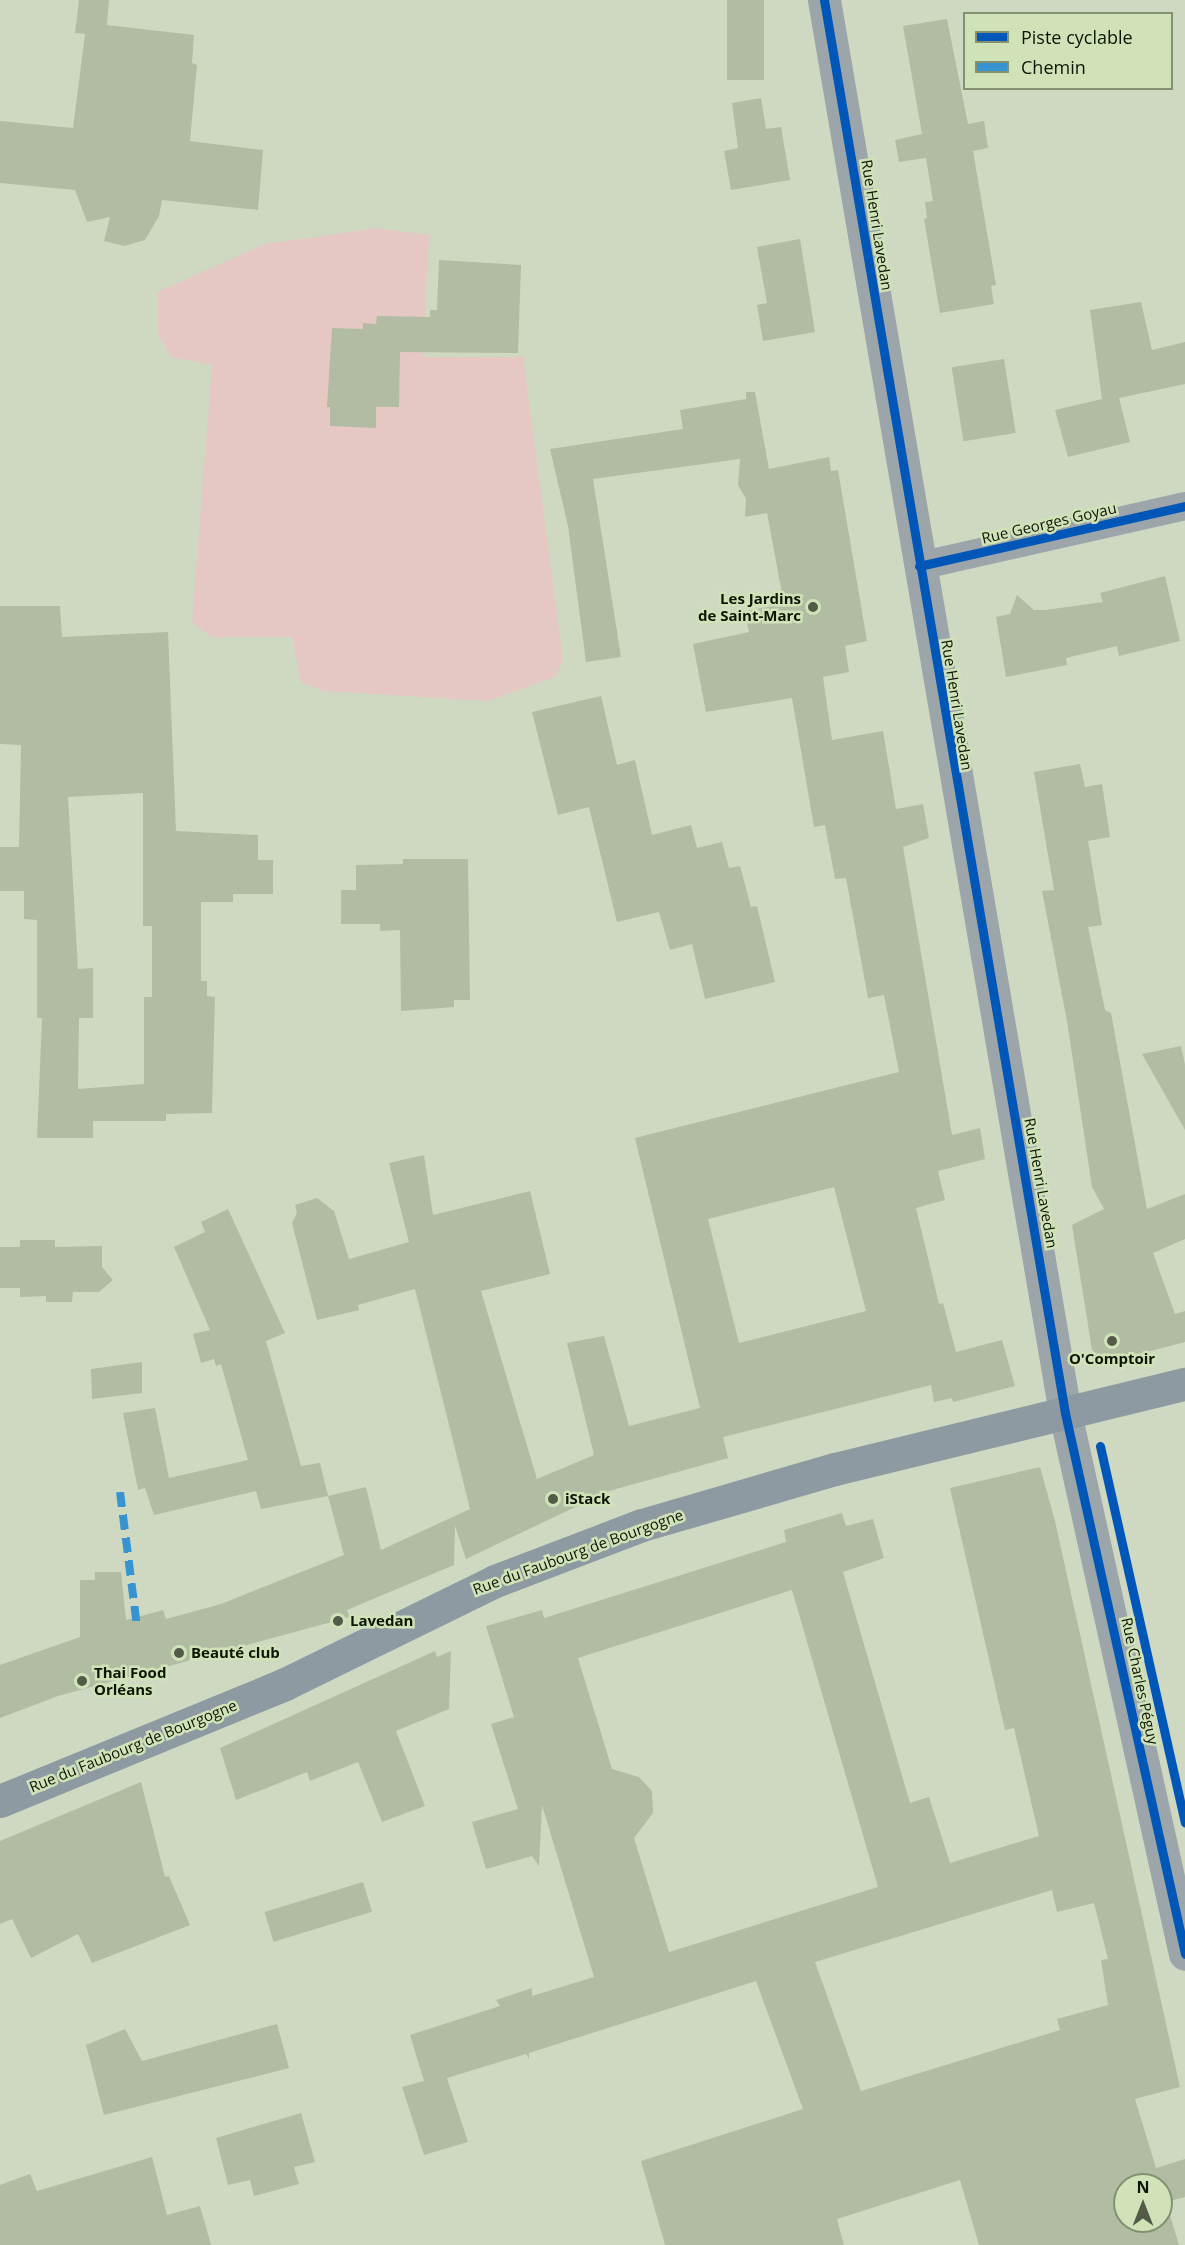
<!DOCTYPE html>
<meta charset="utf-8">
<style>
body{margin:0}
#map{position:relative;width:1185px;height:2245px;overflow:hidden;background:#cfd9c2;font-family:"Open Sans",sans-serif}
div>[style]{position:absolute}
.green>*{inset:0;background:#e5c7c3}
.building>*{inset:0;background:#b1bca2;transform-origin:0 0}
.minor>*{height:28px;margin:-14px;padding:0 14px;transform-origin:14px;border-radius:14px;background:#9ba5aa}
.tertiary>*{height:33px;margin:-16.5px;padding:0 16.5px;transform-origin:16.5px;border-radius:16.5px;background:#9ba5aa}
.secondary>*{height:33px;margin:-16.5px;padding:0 16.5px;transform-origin:16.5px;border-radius:16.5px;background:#8e9aa1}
.quiet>*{height:8px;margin-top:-4px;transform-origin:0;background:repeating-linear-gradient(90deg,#3893d1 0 15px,transparent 0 23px)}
.cycleway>*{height:9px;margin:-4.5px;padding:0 4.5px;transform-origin:4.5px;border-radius:4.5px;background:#0057b8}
.dots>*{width:16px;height:16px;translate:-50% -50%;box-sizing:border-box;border:3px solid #d0e3b8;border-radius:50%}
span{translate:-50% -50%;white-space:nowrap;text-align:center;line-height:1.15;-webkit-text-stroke:5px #d0e3b8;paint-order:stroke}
.street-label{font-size:15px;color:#0f1506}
.poi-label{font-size:15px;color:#0f1506;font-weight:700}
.right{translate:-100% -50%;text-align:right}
.left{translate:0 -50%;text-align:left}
.legend{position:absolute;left:963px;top:12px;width:210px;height:78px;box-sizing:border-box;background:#d0e3b8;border:2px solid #839171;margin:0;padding:8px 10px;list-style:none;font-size:18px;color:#0f1506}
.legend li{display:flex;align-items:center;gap:12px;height:30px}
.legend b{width:30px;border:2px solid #839171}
.north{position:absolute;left:1113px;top:2173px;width:60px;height:60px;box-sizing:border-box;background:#d0e3b8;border:2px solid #839171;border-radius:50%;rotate:0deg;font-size:16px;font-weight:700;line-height:24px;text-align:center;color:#0f1506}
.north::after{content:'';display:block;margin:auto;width:21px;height:27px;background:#525a48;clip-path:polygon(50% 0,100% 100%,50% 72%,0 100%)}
</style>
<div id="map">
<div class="green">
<div style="clip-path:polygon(377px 228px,429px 235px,423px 357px,523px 357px,563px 660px,555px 677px,488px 701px,323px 691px,301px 682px,292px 637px,211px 637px,192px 622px,212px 365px,171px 357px,157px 332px,157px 292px,265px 244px)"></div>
</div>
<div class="building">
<div style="clip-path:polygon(79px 0,109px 0,107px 25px,194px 35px,192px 63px,197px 65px,190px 141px,263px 150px,258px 210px,162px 200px,159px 216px,145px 240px,124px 246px,104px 241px,110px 217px,87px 222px,75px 190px,0 183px,0 121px,73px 128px,85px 34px,75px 33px)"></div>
<div style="left:727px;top:0;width:37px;height:80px"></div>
<div style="clip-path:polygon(947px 19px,968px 124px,984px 121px,988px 148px,973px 151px,996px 285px,991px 286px,994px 304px,940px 313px,924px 219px,927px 218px,925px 202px,933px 201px,926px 158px,899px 162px,895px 140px,922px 134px,903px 26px)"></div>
<div style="clip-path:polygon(761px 98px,766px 129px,781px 127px,790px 180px,731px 190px,724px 151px,738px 148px,732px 103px)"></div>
<div style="clip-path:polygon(800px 239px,815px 332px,763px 341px,757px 305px,767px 303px,757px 247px)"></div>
<div style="clip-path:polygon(439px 260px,521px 265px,518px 353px,400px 352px,399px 407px,376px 407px,376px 428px,330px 426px,330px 407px,327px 407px,332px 328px,363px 329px,363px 323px,376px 324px,377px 316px,430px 317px,430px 310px,437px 310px)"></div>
<div style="clip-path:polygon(1141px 302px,1152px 350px,1185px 342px,1185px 384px,1119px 398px,1130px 442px,1068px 457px,1055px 410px,1102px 399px,1090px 310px)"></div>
<div style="left:1004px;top:359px;width:75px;height:53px;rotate:81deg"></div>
<div style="clip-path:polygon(evenodd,746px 392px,755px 392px,769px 469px,829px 457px,831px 471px,838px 470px,867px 641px,845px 646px,849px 672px,823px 677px,832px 740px,883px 731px,896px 809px,923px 804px,929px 838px,903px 847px,952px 1135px,980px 1128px,985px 1159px,938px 1171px,945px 1200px,916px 1208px,939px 1304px,943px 1303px,956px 1352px,1002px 1340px,1015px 1386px,953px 1402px,952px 1398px,934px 1402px,931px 1385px,723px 1437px,728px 1458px,609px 1491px,466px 1559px,455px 1526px,454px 1565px,347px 1610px,350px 1617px,58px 1696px,0 1718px,0 1665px,80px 1637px,80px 1580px,95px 1580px,95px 1572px,121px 1572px,126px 1620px,163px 1610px,166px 1619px,221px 1604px,344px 1555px,328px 1496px,366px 1487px,381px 1550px,470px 1509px,415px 1289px,358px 1305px,359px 1310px,317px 1320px,292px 1223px,297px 1213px,295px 1205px,317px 1198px,334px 1211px,349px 1259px,409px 1242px,389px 1163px,424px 1155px,433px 1215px,530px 1191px,550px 1274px,481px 1291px,537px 1479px,594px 1455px,567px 1343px,604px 1336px,629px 1426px,700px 1408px,635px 1138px,899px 1072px,884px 995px,868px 998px,846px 878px,835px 879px,825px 825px,814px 827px,792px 698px,706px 712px,693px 644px,749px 632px,745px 611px,784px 604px,767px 513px,745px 517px,746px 499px,738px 485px,740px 459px,593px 479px,621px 657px,586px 662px,568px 526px,550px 449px,683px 429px,680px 410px,746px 399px,746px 392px,834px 1187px,866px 1311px,739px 1343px,708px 1219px,834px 1187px)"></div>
<div style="clip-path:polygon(1165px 576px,1180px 641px,1119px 656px,1117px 646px,1066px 658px,1067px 665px,1006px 677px,996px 617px,1010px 614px,1017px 595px,1034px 610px,1045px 610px,1103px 602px,1100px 593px)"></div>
<div style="clip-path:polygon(evenodd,0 606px,60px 606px,62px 637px,168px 632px,176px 831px,258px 835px,258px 860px,273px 860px,273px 894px,233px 894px,233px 902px,201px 902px,201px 981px,207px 981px,207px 996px,215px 997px,212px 1113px,166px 1114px,166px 1121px,93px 1121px,93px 1138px,37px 1138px,42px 1018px,37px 1018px,37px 920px,24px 919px,24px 891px,0 891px,0 847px,19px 847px,21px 745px,0 744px,0 606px,143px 793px,143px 926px,152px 926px,152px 997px,144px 997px,144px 1084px,78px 1089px,79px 1018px,93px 1018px,93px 968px,78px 969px,68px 797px,143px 793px)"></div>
<div style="clip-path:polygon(601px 696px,617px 765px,635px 760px,652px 835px,691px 825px,697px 848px,722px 842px,729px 868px,740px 866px,751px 907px,757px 906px,775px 982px,705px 999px,692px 944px,670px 950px,659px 912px,617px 922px,589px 807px,558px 815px,532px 712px)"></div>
<div style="clip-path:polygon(1080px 764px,1085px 787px,1102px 784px,1110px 837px,1088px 841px,1102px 925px,1088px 927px,1105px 1010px,1111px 1013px,1147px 1209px,1185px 1194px,1185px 1239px,1153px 1253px,1175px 1314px,1185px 1311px,1185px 1342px,1106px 1363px,1092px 1350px,1072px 1225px,1104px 1209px,1092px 1187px,1067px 1021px,1042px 891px,1054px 890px,1034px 772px)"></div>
<div style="clip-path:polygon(403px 859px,468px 859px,470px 1000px,454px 1000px,454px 1007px,401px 1011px,400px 930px,380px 931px,380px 924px,341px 924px,341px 890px,356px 890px,356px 865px,403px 864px)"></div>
<div style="clip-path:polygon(1181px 1046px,1185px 1065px,1185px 1130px,1142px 1054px)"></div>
<div style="clip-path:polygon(228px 1209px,285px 1333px,266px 1341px,301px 1466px,320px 1463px,328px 1496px,261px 1509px,256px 1491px,154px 1515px,145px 1488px,138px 1490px,123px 1413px,155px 1408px,169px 1478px,248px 1460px,221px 1364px,216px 1366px,214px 1359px,201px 1363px,193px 1334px,210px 1330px,174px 1247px,205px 1232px,201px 1222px)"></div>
<div style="clip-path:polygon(20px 1240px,55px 1240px,55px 1247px,102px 1246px,102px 1267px,113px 1280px,99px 1292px,73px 1292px,72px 1302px,46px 1302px,46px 1296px,20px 1297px,20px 1288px,0 1288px,0 1247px,20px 1247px)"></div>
<div style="clip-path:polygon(142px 1362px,142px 1393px,92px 1399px,91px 1369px)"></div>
<div style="clip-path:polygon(evenodd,1040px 1467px,1055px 1521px,1180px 2087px,1135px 2099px,1156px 2168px,1185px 2159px,1185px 2197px,1166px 2202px,1179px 2245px,979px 2245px,960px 2180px,837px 2219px,844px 2245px,665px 2245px,641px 2161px,803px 2109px,756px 1981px,529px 2053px,529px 2059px,526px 2054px,447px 2078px,468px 2142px,424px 2155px,402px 2087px,424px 2081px,410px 2035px,500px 2006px,496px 2000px,532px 1988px,532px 1996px,594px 1977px,542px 1805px,539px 1866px,532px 1856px,486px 1869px,472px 1822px,518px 1809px,491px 1724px,514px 1717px,486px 1626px,542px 1610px,544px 1618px,786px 1542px,784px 1530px,842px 1513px,846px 1526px,873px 1519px,884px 1558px,843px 1572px,910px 1803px,929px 1797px,950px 1863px,1039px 1836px,1014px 1728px,1005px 1730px,950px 1488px,1040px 1467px,792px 1590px,878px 1887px,669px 1952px,634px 1838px,653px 1813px,652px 1791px,639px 1777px,612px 1769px,578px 1658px,792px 1590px,1040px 1467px,1052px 1890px,1057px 1912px,1094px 1903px,1108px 1959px,1101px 1960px,1108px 2005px,1057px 2019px,1060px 2030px,861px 2091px,815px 1962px,1052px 1890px,1040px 1467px,1125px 2185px,1161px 2185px,1161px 2221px,1125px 2221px,1125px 2185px)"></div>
<div style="clip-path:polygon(435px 1651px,437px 1657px,451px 1651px,449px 1709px,396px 1731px,425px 1806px,382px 1822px,358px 1762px,310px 1781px,307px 1772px,236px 1800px,220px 1748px)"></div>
<div style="clip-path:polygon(141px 1782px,165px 1877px,169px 1876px,190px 1925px,92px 1963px,78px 1934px,31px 1958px,12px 1919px,0 1924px,0 1841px)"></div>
<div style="left:363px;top:1882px;width:31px;height:103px;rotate:73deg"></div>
<div style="clip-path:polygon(277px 2024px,289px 2068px,104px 2115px,86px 2045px,125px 2029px,142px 2061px)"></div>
<div style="clip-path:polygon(301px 2113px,315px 2162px,294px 2167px,299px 2184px,254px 2196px,250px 2180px,228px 2185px,216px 2138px)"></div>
<div style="clip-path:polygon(152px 2157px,167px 2215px,200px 2206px,211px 2245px,0 2245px,0 2185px,30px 2174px,37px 2191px)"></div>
</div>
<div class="minor">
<div style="left:919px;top:566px;width:273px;rotate:-12.7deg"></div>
</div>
<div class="tertiary">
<div style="left:824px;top:0;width:1433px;rotate:80.32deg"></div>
<div style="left:1065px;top:1413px;width:554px;rotate:77.49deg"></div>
</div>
<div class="secondary">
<div style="left:0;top:1801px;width:308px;rotate:-22.3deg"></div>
<div style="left:285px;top:1684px;width:234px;rotate:-26.1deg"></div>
<div style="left:495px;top:1581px;width:157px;rotate:-20.9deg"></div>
<div style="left:642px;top:1525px;width:201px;rotate:-16.2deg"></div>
<div style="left:835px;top:1469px;width:360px;rotate:-13.7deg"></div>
</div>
<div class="quiet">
<div style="left:120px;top:1492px;width:136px;rotate:82.8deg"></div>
</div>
<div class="cycleway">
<div style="left:824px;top:0;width:1433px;rotate:80.32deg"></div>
<div style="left:1065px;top:1413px;width:554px;rotate:77.49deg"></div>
<div style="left:919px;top:566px;width:273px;rotate:-12.7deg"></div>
<div style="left:1100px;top:1446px;width:386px;rotate:77.3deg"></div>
</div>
<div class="dots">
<div style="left:813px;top:607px;background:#525a48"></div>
<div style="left:1112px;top:1341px;background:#525a48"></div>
<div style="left:553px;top:1499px;background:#525a48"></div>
<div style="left:338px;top:1621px;background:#525a48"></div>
<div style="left:179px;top:1653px;background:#525a48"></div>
<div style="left:82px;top:1681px;background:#525a48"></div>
</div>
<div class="street-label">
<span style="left:877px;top:225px;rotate:81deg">Rue Henri Lavedan</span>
<span style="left:1049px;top:523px;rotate:-13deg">Rue Georges Goyau</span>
<span style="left:957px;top:705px;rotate:81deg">Rue Henri Lavedan</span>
<span style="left:1041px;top:1183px;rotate:80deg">Rue Henri Lavedan</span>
<span style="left:578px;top:1552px;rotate:-20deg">Rue du Faubourg de Bourgogne</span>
<span style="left:1140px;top:1681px;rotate:78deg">Rue Charles Péguy</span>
<span style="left:133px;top:1746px;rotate:-22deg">Rue du Faubourg de Bourgogne</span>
</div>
<div class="poi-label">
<span class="right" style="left:801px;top:607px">Les Jardins<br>de Saint-Marc</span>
<span style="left:1112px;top:1359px">O'Comptoir</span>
<span class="left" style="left:565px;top:1499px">iStack</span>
<span class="left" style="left:350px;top:1621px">Lavedan</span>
<span class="left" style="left:191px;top:1653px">Beauté club</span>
<span class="left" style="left:94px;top:1681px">Thai Food<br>Orléans</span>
</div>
<ul class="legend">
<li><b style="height:8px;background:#0057b8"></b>Piste cyclable</li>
<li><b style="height:8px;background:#3893d1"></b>Chemin</li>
</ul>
<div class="north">N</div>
</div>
